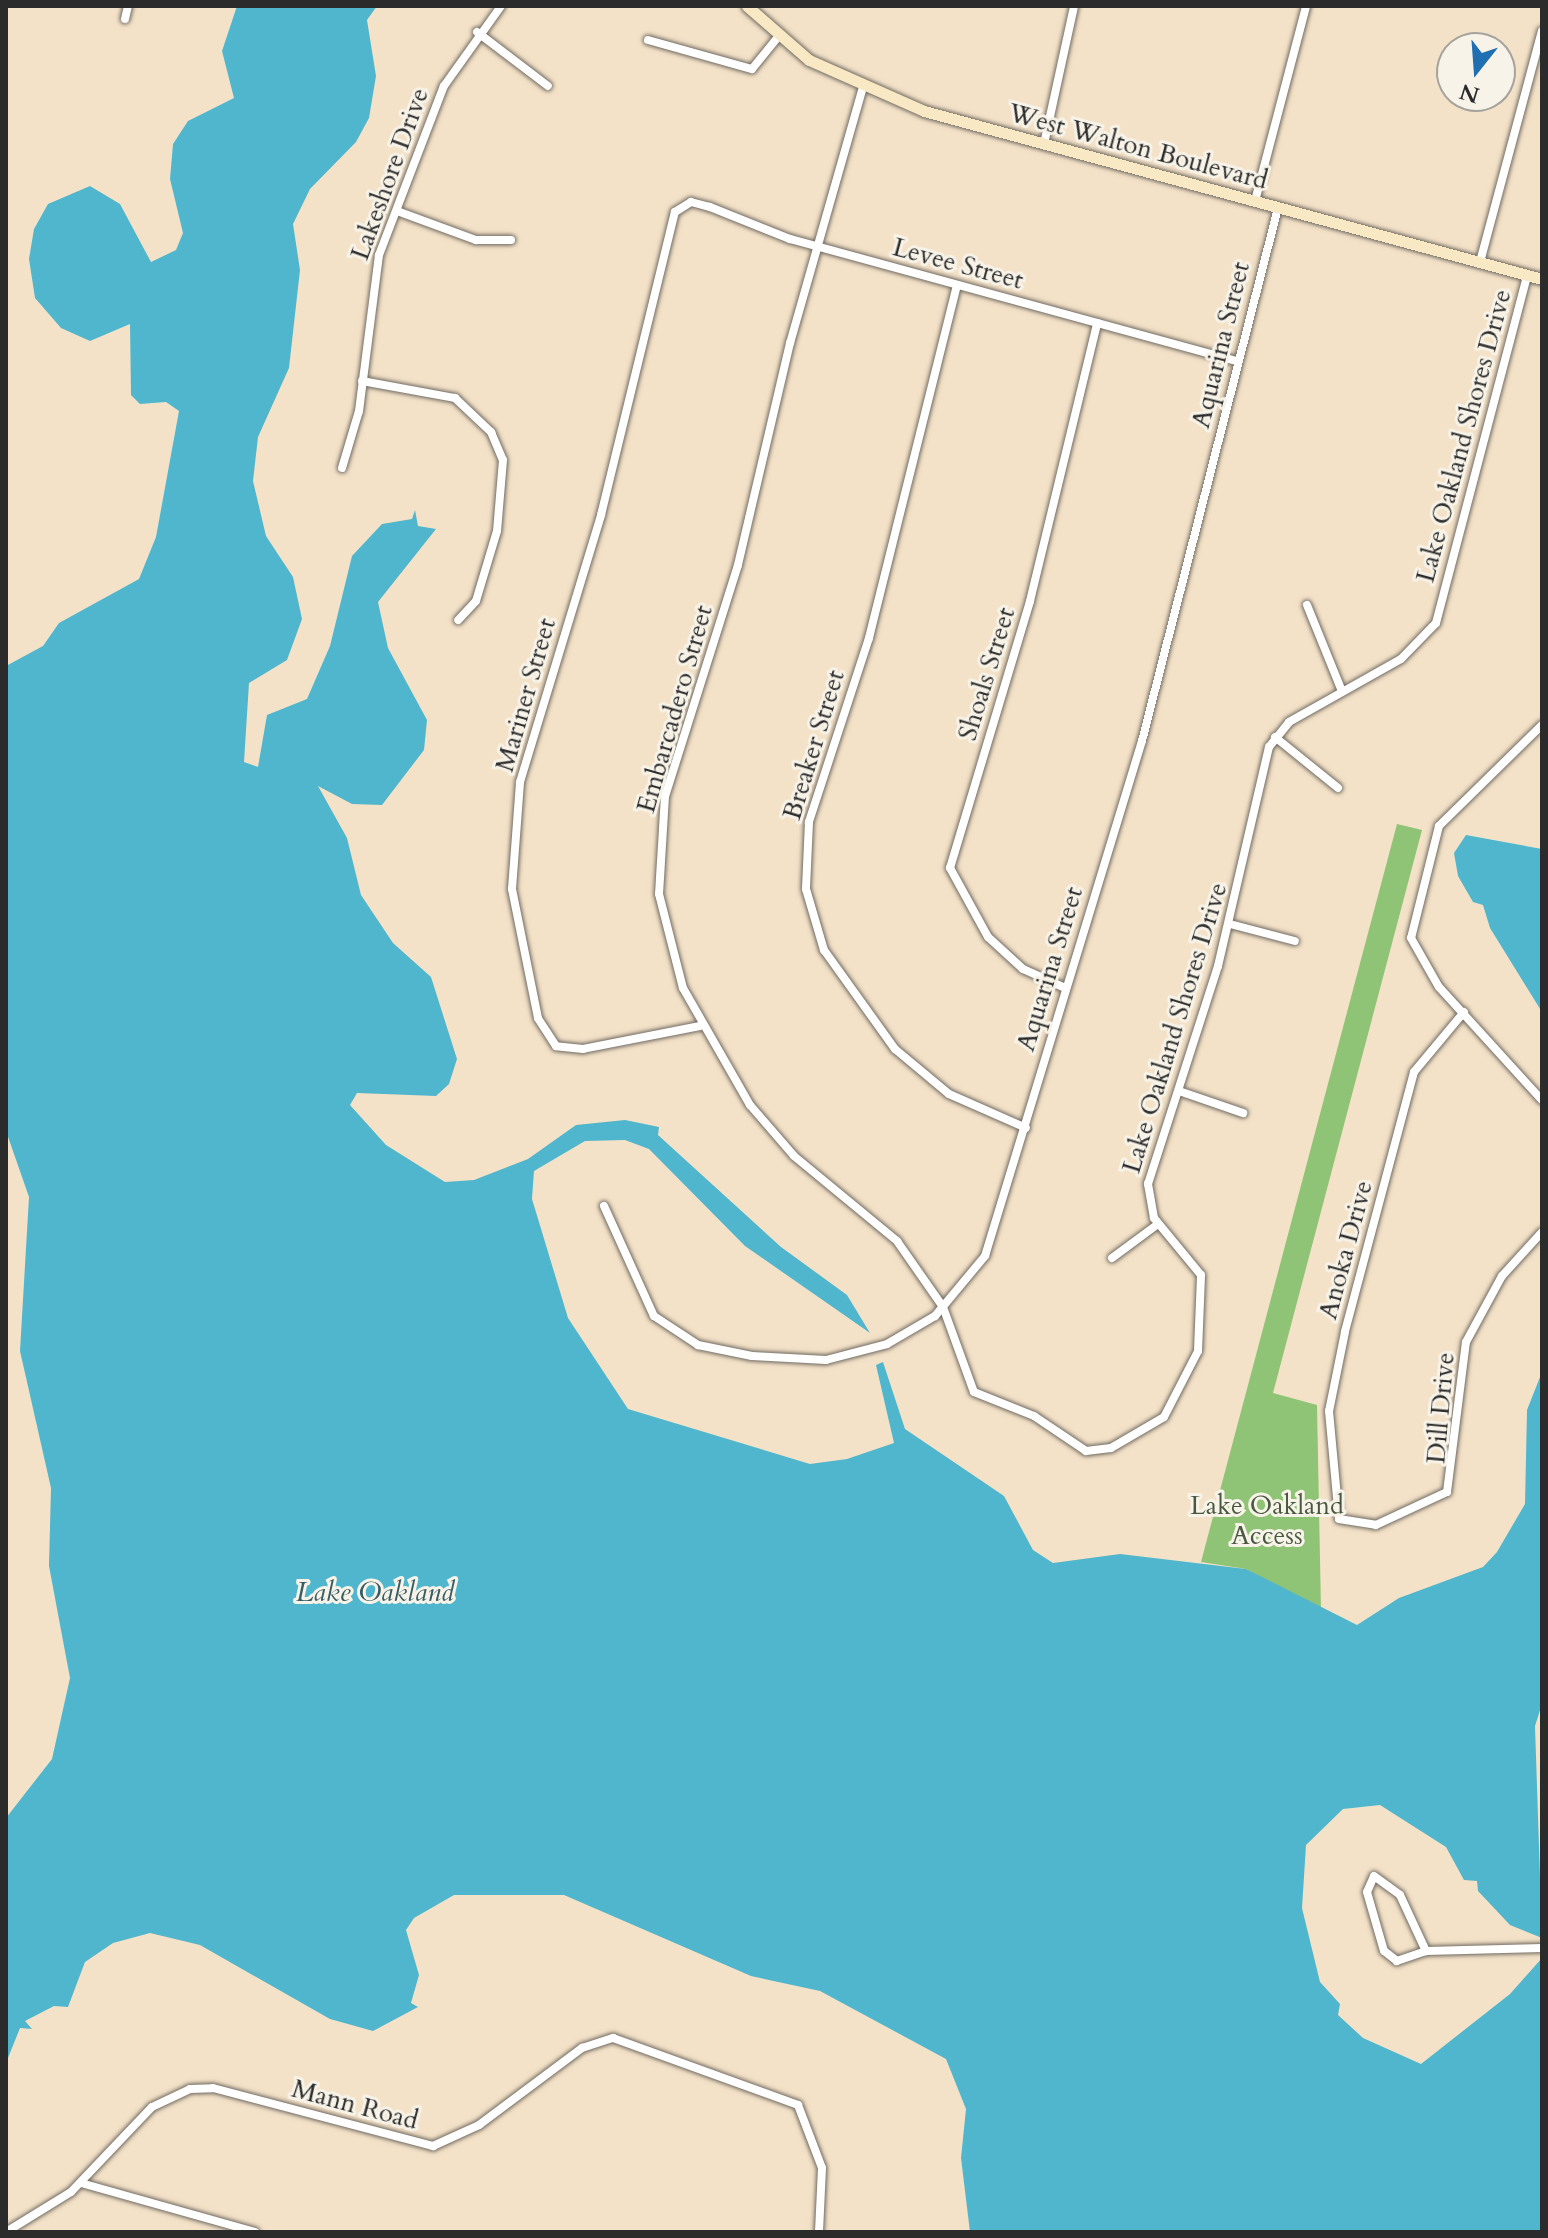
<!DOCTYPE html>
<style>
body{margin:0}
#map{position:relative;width:1548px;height:2238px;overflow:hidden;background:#f4e2c8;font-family:Cardo,serif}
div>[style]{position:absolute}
.green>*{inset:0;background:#8fc375}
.water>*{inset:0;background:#4fb6cd}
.roads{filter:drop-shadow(0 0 2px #716b62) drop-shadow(0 0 2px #716b62)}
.minor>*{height:8px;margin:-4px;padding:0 4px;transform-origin:4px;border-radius:4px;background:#fff}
.secondary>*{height:11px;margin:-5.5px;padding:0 5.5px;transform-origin:5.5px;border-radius:5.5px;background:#f8e8c3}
span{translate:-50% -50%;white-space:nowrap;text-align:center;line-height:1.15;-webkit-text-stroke:6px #f7f3e8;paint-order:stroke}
.street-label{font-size:26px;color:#2b2b2b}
.park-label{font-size:26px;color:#495941}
.water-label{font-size:28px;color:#385c64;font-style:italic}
.frame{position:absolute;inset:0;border:8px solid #2b2b2b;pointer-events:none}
.north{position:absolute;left:1436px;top:32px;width:80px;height:80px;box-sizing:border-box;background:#f7f3e8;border:2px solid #a5a39c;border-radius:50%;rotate:197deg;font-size:22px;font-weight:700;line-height:32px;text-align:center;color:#2b2b2b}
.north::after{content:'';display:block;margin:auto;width:28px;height:36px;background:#1f6fb2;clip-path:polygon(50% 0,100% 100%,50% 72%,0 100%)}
</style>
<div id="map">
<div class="green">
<div style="clip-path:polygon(1397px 824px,1422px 830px,1273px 1393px,1317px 1405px,1321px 1611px,1246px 1569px,1201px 1562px)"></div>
</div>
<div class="water">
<div style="clip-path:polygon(237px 6px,377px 6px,367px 20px,376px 76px,369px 118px,356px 142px,310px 189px,293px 224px,300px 270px,289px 368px,258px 437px,253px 481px,266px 536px,293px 577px,302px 619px,287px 660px,249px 683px,244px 762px,258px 767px,267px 715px,307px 699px,330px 646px,352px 556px,382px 524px,412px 519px,415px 510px,418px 526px,436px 529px,378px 602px,388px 648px,427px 720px,424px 750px,382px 805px,352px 804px,318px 786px,347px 838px,361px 895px,393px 943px,431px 977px,457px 1059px,449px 1084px,436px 1096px,357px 1093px,350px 1105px,386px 1145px,445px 1182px,474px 1180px,528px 1159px,576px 1125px,625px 1120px,659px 1127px,658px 1135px,781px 1247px,847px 1295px,870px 1333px,745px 1246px,649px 1149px,625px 1140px,585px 1141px,534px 1171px,532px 1199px,568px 1318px,628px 1409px,810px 1464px,847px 1459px,894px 1443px,876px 1365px,883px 1362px,905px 1429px,1004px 1496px,1033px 1550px,1053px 1563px,1120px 1554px,1246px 1569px,1357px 1625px,1399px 1598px,1483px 1567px,1497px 1552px,1525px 1504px,1527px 1410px,1542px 1372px,1542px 1704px,1535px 1726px,1542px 1938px,1510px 1925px,1478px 1891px,1477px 1881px,1464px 1880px,1446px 1847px,1380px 1805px,1343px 1809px,1306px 1845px,1302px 1908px,1320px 1982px,1340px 2004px,1338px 2015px,1363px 2038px,1421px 2064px,1510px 1994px,1542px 1958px,1542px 2232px,970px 2232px,961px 2158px,966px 2109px,946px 2059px,820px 1991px,751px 1976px,564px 1895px,454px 1895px,414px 1918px,406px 1930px,419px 1975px,411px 2003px,418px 2007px,373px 2031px,330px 2019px,200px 1945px,150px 1933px,113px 1943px,85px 1962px,68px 2007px,54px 2006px,25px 2021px,32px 2029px,20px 2028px,6px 2063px,6px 1818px,52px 1759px,70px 1678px,49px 1566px,51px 1488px,20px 1351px,29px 1197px,6px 1131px,6px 666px,43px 646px,59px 623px,139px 579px,156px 537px,179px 411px,166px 402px,140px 404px,131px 395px,130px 324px,90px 341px,61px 328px,35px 298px,29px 259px,34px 229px,48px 204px,90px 186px,120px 204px,151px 262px,176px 250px,183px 233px,170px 179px,173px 144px,188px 121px,234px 98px,222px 51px)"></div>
<div style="clip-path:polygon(1466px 835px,1542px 849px,1542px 1012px,1490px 928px,1483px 905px,1473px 902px,1458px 876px,1454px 853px)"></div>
</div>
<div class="roads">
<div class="minor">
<div style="left:125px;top:19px;width:13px;rotate:-77deg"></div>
<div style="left:477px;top:32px;width:89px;rotate:37.3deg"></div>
<div style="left:648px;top:40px;width:108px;rotate:15.6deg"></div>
<div style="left:752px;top:69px;width:40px;rotate:-51deg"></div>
<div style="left:863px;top:87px;width:266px;rotate:105.9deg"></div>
<div style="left:790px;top:343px;width:228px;rotate:103.2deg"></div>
<div style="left:738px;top:565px;width:242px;rotate:107.5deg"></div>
<div style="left:665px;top:796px;width:98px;rotate:93.5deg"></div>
<div style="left:659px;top:894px;width:97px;rotate:75.7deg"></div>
<div style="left:683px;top:988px;width:135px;rotate:60.2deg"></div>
<div style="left:750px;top:1105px;width:67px;rotate:49.2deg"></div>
<div style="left:794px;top:1156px;width:134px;rotate:39.5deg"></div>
<div style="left:897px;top:1241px;width:80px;rotate:55.1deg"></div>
<div style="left:943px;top:1307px;width:90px;rotate:70deg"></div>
<div style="left:974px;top:1392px;width:65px;rotate:21.8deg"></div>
<div style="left:1034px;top:1416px;width:63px;rotate:33.9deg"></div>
<div style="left:1086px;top:1451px;width:25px;rotate:-7deg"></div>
<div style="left:1111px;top:1448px;width:61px;rotate:-30.3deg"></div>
<div style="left:1164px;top:1417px;width:74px;rotate:-62.7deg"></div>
<div style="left:1198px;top:1351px;width:76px;rotate:-87.7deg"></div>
<div style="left:1201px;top:1275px;width:74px;rotate:-129.5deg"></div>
<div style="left:1154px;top:1218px;width:35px;rotate:-100deg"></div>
<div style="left:1148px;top:1184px;width:229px;rotate:-72.2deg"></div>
<div style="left:1218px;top:966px;width:225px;rotate:-76.9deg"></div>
<div style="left:1269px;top:747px;width:32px;rotate:-51deg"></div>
<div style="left:1289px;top:722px;width:129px;rotate:-29.4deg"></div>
<div style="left:1401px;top:659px;width:50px;rotate:-45.8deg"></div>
<div style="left:1436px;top:623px;width:360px;rotate:-75.3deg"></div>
<div style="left:1044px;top:144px;width:141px;rotate:-77.7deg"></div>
<div style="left:1255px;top:201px;width:202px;rotate:-75.3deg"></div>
<div style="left:397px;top:211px;width:84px;rotate:20.2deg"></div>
<div style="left:476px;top:240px;width:35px"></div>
<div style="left:1480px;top:262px;width:239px;rotate:-75deg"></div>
<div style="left:957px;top:285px;width:364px;rotate:104deg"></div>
<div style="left:869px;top:638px;width:194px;rotate:108.1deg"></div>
<div style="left:809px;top:822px;width:67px;rotate:92.6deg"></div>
<div style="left:806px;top:889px;width:64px;rotate:73.6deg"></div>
<div style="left:824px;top:950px;width:122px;rotate:54.4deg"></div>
<div style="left:895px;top:1049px;width:70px;rotate:39.8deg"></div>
<div style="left:949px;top:1094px;width:84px;rotate:23.8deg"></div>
<div style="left:362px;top:381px;width:95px;rotate:10.4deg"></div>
<div style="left:455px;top:398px;width:50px;rotate:43.4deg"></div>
<div style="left:491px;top:432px;width:30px;rotate:67deg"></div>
<div style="left:503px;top:460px;width:71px;rotate:94.8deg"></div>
<div style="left:497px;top:531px;width:73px;rotate:106.7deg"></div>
<div style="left:476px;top:601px;width:26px;rotate:133deg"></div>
<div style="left:342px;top:468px;width:59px;rotate:-73.4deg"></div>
<div style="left:359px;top:411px;width:157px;rotate:-82.7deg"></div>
<div style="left:379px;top:255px;width:181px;rotate:-69deg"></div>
<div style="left:444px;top:86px;width:98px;rotate:-54.5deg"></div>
<div style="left:1307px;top:605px;width:93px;rotate:67.9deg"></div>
<div style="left:1542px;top:725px;width:144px;rotate:135.6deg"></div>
<div style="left:1439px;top:826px;width:115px;rotate:104deg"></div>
<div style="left:1411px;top:938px;width:56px;rotate:60.3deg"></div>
<div style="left:1439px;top:987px;width:153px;rotate:47.7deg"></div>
<div style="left:1275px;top:737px;width:81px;rotate:39deg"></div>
<div style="left:1230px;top:924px;width:67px;rotate:14.7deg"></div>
<div style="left:1063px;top:987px;width:44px;rotate:-155.8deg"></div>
<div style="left:1023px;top:969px;width:47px;rotate:-137.6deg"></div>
<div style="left:988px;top:937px;width:79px;rotate:-118.8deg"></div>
<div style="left:950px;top:868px;width:279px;rotate:-73.3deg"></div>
<div style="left:1030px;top:601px;width:286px;rotate:-76.4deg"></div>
<div style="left:1464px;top:1012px;width:78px;rotate:129.8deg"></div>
<div style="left:1414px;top:1072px;width:269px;rotate:104.9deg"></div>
<div style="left:1345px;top:1332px;width:81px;rotate:101.4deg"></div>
<div style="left:1329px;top:1411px;width:108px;rotate:84.7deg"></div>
<div style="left:1339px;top:1519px;width:37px;rotate:9deg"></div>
<div style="left:1376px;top:1525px;width:78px;rotate:-24.9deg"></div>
<div style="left:1447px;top:1492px;width:151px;rotate:-82.8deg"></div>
<div style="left:1466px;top:1342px;width:75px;rotate:-61.4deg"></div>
<div style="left:1502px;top:1276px;width:59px;rotate:-47.7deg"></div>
<div style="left:700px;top:1026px;width:119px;rotate:168.9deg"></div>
<div style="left:583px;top:1049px;width:27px;rotate:-174deg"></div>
<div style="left:556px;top:1046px;width:33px;rotate:-123deg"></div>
<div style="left:538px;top:1018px;width:132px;rotate:-101.4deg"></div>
<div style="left:512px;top:889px;width:107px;rotate:-85.7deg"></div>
<div style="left:520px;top:782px;width:279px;rotate:-73.1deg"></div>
<div style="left:601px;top:515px;width:312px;rotate:-76.3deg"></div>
<div style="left:675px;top:212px;width:19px;rotate:-32deg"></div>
<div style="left:691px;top:202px;width:20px;rotate:15deg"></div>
<div style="left:710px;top:207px;width:86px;rotate:21.8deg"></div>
<div style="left:790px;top:239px;width:463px;rotate:15.3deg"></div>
<div style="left:1179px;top:1091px;width:68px;rotate:19deg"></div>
<div style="left:604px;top:1206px;width:121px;rotate:65.6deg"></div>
<div style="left:654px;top:1316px;width:53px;rotate:33.4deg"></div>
<div style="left:698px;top:1345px;width:55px;rotate:11.5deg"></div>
<div style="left:752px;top:1356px;width:74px;rotate:3.1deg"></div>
<div style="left:826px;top:1360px;width:63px;rotate:-14.7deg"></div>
<div style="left:887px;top:1344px;width:56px;rotate:-30.3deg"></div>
<div style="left:935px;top:1316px;width:78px;rotate:-50.2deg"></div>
<div style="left:985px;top:1256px;width:538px;rotate:-73.05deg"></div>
<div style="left:1142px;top:741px;width:550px;rotate:-75.69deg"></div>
<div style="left:1112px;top:1258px;width:57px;rotate:-36.5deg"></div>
<div style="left:1374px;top:1876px;width:32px;rotate:36deg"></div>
<div style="left:1400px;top:1895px;width:62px;rotate:65.1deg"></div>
<div style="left:1426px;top:1951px;width:31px;rotate:161deg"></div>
<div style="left:1397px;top:1961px;width:16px;rotate:-142deg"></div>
<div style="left:1384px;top:1951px;width:61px;rotate:-106.1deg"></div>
<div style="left:1367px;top:1892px;width:17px;rotate:-66deg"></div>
<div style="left:1426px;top:1951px;width:116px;rotate:-1.5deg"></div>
<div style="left:81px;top:2183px;width:181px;rotate:15.7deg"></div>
<div style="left:6px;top:2232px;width:76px;rotate:-31.6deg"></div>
<div style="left:71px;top:2192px;width:117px;rotate:-46.4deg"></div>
<div style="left:152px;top:2107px;width:42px;rotate:-25.3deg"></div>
<div style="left:190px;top:2089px;width:23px;rotate:-2deg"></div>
<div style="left:213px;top:2088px;width:228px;rotate:14.8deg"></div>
<div style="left:433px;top:2146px;width:51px;rotate:-24.5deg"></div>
<div style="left:479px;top:2125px;width:129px;rotate:-36.8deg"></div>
<div style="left:582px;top:2048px;width:33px;rotate:-18deg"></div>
<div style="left:613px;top:2038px;width:197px;rotate:19.9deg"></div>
<div style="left:798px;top:2105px;width:67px;rotate:69.1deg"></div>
<div style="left:822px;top:2168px;width:64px;rotate:92.7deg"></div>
</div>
<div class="secondary">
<div style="left:747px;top:6px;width:82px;rotate:41.1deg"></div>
<div style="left:809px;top:60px;width:126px;rotate:23.9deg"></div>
<div style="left:924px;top:111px;width:640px;rotate:15.21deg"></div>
</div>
</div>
<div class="street-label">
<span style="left:1138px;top:147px;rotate:15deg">West Walton Boulevard</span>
<span style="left:390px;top:174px;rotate:-70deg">Lakeshore Drive</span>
<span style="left:958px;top:264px;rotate:15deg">Levee Street</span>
<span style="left:1221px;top:345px;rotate:-76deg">Aquarina Street</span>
<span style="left:1464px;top:436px;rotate:-75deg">Lake Oakland Shores Drive</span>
<span style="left:987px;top:674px;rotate:-73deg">Shoals Street</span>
<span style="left:526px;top:695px;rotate:-74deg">Mariner Street</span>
<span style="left:675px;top:709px;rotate:-74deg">Embarcadero Street</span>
<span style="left:814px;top:745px;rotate:-73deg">Breaker Street</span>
<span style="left:1050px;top:969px;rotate:-73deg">Aquarina Street</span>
<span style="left:1175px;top:1028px;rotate:-73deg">Lake Oakland Shores Drive</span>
<span style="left:1346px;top:1250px;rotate:-75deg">Anoka Drive</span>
<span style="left:1441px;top:1408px;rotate:-85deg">Dill Drive</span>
<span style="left:355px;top:2105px;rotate:15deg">Mann Road</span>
</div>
<div class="park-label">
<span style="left:1267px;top:1521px">Lake Oakland<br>Access</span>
</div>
<div class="water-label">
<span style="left:375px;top:1592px">Lake Oakland</span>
</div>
<div class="frame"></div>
<div class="north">N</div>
</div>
